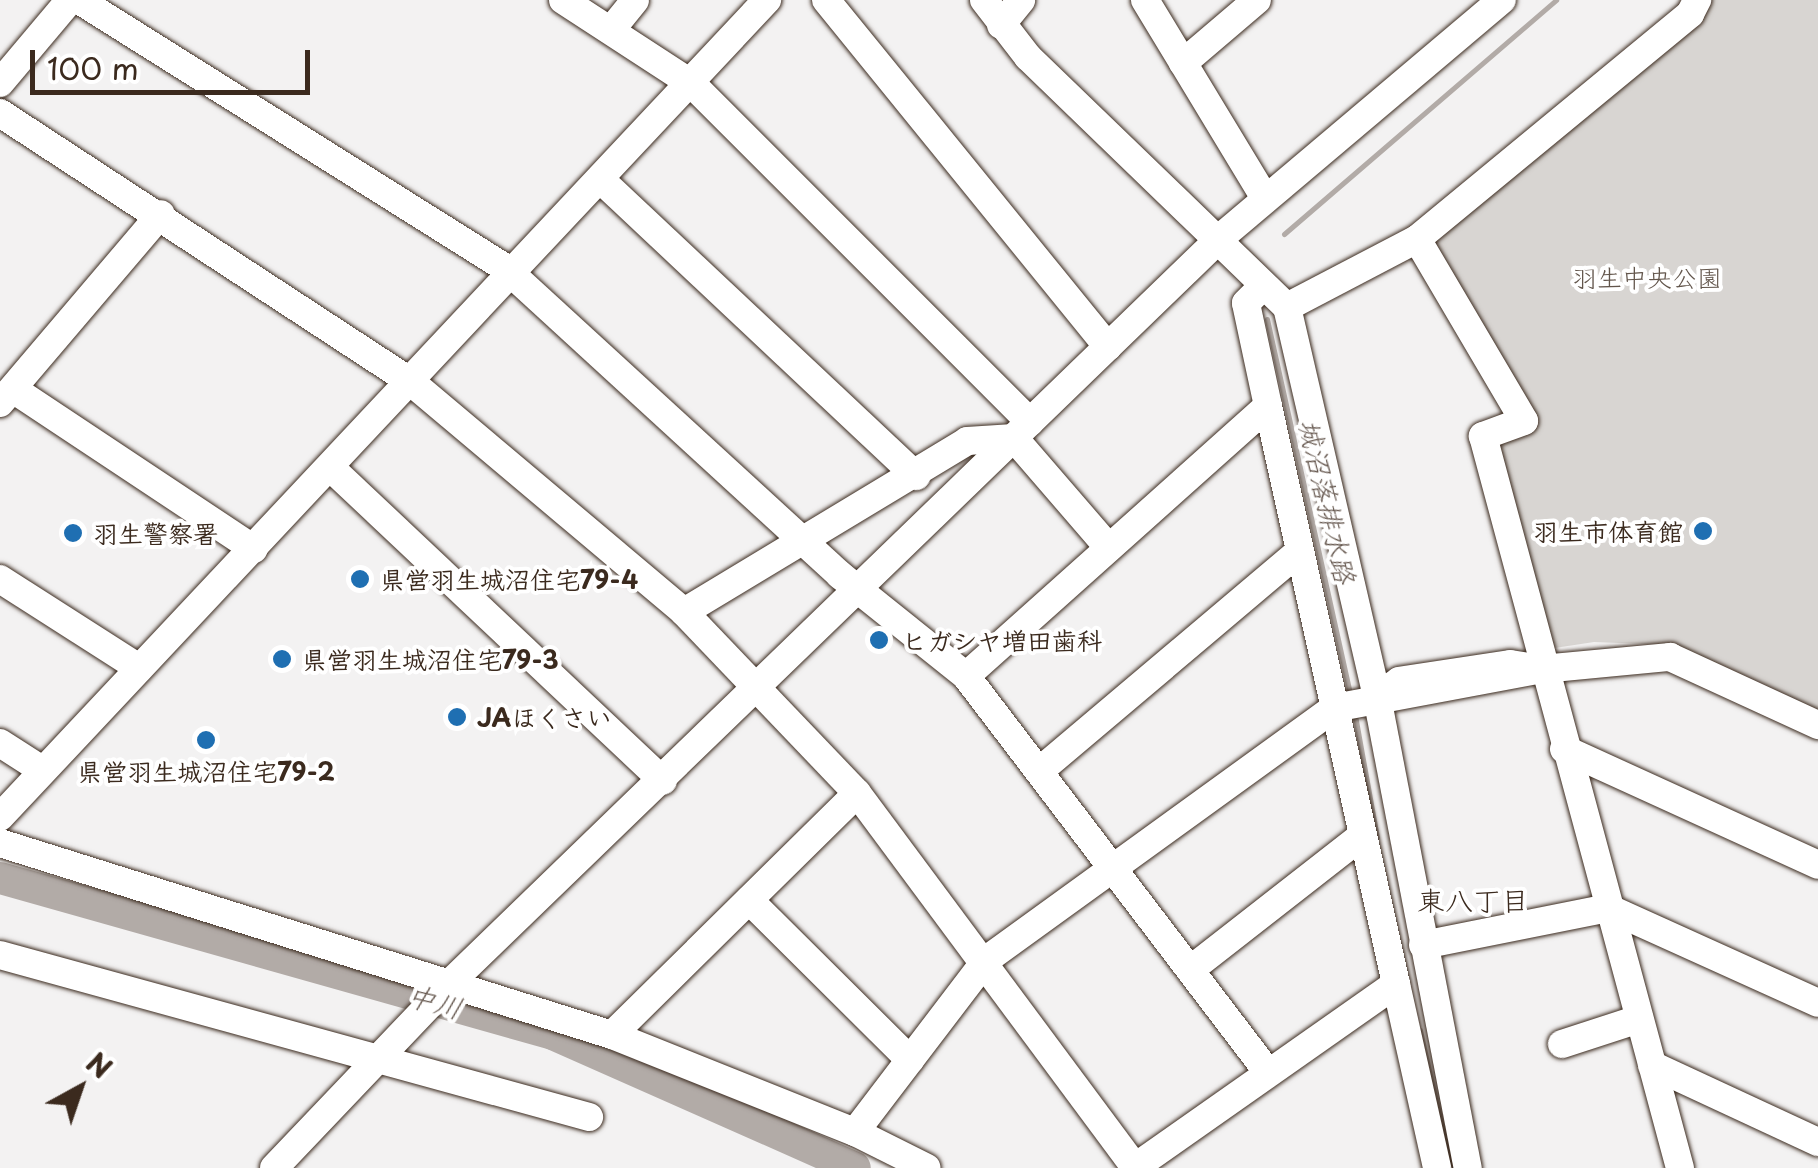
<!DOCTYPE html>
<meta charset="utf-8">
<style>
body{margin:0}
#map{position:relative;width:1818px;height:1168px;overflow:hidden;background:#f3f2f2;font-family:"Playpen Sans","Klee One",sans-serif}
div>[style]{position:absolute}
.green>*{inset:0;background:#d8d5d2}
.stream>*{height:5px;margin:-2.5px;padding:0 2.5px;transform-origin:2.5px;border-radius:2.5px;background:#b2aba7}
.river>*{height:32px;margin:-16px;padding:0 16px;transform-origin:16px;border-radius:16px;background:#b2aba7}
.roads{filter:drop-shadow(0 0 2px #3b2a1e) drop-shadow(0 0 2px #3b2a1e)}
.minor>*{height:28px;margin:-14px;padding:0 14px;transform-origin:14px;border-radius:14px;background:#fff}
.dots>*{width:28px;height:28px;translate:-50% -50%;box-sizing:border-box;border:5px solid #fff;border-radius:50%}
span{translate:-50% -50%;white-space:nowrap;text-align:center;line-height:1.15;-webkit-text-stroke:8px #fff;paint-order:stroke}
.park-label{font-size:25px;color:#62554b}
.poi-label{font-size:25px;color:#3b2a1e;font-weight:700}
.right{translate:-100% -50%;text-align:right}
.left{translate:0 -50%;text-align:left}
.water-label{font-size:28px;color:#65574e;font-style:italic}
.neighbourhood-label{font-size:28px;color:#3b2a1e}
.north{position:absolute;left:30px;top:1038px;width:100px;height:100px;-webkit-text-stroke:8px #fff;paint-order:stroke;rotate:40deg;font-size:28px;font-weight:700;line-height:40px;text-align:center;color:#3b2a1e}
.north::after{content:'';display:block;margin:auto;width:35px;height:45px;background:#3b2a1e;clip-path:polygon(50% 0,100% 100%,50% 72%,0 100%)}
.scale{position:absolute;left:30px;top:50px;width:280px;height:45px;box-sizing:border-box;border:5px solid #3b2a1e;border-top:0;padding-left:12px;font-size:30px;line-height:35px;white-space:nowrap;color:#3b2a1e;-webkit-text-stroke:8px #fff;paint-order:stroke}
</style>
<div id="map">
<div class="green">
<div style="clip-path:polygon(1705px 0,1818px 0,1818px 713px,1671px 645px,1594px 642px,1548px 649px,1494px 440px,1538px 426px,1428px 239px)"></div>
</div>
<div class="stream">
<div style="left:1284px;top:234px;width:359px;rotate:-40.7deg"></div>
<div style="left:1267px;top:319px;width:382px;rotate:77.5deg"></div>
<div style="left:1355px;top:715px;width:124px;rotate:79.8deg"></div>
<div style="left:1420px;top:1030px;width:141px;rotate:77.3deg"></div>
</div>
<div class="river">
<div style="left:0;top:878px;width:575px;rotate:15.75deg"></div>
<div style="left:553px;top:1034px;width:330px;rotate:23.9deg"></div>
</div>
<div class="roads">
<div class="minor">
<div style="left:79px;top:0;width:502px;rotate:32.14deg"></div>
<div style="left:504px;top:267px;width:456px;rotate:42.5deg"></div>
<div style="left:840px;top:575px;width:161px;rotate:38.7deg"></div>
<div style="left:966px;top:676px;width:499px;rotate:52.7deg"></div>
<div style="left:563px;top:0;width:154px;rotate:33.1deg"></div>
<div style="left:692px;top:84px;width:478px;rotate:45deg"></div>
<div style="left:826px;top:0;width:447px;rotate:50.9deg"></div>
<div style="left:984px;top:0;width:72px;rotate:52.3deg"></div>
<div style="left:1028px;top:57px;width:360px;rotate:44deg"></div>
<div style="left:1287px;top:307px;width:400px;rotate:77deg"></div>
<div style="left:1377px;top:697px;width:480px;rotate:79.1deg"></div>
<div style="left:1145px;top:0;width:232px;rotate:58.8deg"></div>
<div style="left:1001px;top:25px;width:32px;rotate:-51deg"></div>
<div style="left:611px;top:30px;width:38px;rotate:-51deg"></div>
<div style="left:1183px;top:63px;width:97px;rotate:-40.4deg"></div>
<div style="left:0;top:83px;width:109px;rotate:-49.9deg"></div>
<div style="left:0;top:113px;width:490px;rotate:33.2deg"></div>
<div style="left:410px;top:381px;width:358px;rotate:40.1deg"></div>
<div style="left:684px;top:612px;width:250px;rotate:46.3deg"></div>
<div style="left:857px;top:793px;width:467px;rotate:53.4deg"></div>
<div style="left:600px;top:179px;width:434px;rotate:43.2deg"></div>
<div style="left:1417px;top:239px;width:211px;rotate:59.5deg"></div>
<div style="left:1524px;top:421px;width:44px;rotate:159.9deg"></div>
<div style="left:1483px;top:436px;width:758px;rotate:74.94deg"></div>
<div style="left:1287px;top:307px;width:147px;rotate:-27.6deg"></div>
<div style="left:1417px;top:239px;width:354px;rotate:-39.5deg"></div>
<div style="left:1690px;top:14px;width:16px;rotate:-63deg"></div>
<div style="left:13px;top:389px;width:289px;rotate:33.6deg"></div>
<div style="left:0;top:403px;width:248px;rotate:-49.6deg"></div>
<div style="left:331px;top:468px;width:456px;rotate:43.3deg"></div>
<div style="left:0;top:579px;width:165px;rotate:32.6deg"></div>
<div style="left:684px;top:612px;width:331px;rotate:-31.1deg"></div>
<div style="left:967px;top:441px;width:47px;rotate:-3.7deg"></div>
<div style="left:1014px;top:438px;width:145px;rotate:49.2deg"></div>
<div style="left:1542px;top:669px;width:129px;rotate:-5.4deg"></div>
<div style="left:1670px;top:657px;width:163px;rotate:24.7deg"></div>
<div style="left:966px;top:676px;width:405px;rotate:-41.8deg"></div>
<div style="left:1268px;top:406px;width:105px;rotate:-102.1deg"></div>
<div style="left:1246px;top:303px;width:24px;rotate:-45deg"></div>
<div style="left:0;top:743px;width:50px;rotate:32.7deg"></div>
<div style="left:1564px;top:749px;width:279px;rotate:24.5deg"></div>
<div style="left:1043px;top:768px;width:336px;rotate:-40.2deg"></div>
<div style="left:0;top:817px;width:1121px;rotate:-46.81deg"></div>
<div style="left:0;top:843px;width:641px;rotate:17.42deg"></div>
<div style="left:612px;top:1035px;width:262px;rotate:21.8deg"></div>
<div style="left:855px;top:1132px;width:216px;rotate:-52.7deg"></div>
<div style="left:986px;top:960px;width:430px;rotate:-35.9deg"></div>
<div style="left:1334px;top:708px;width:212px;rotate:-10.6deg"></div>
<div style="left:1542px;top:669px;width:32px;rotate:-171deg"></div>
<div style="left:1510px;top:664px;width:112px;rotate:171.3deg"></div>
<div style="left:1399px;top:681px;width:27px;rotate:144deg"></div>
<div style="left:749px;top:900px;width:227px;rotate:44.8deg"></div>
<div style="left:1423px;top:945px;width:189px;rotate:-11.3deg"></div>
<div style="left:1608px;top:908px;width:230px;rotate:24.3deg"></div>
<div style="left:0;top:955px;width:611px;rotate:15.38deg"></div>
<div style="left:1190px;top:970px;width:219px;rotate:-38deg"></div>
<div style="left:1396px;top:984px;width:189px;rotate:77.4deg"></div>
<div style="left:612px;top:1035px;width:344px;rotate:-44.6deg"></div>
<div style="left:1562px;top:1044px;width:81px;rotate:-18deg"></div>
<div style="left:1652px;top:1065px;width:183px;rotate:24.9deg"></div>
<div style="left:855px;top:1132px;width:80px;rotate:26.6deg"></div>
<div style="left:274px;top:1168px;width:258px;rotate:-46.4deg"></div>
<div style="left:452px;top:981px;width:1069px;rotate:-44.05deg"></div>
<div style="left:1220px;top:238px;width:369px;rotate:-40.2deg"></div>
<div style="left:1134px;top:1168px;width:320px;rotate:-35.1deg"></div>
<div style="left:1396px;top:984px;width:592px;rotate:-102.49deg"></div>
</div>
</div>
<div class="dots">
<div style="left:1703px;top:531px;background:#1f6fb2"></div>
<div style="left:73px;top:533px;background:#1f6fb2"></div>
<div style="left:360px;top:579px;background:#1f6fb2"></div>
<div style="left:879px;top:640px;background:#1f6fb2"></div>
<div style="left:282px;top:659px;background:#1f6fb2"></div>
<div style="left:457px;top:717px;background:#1f6fb2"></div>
<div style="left:206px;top:740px;background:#1f6fb2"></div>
</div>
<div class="park-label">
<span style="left:1647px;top:277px">羽生中央公園</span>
</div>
<div class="poi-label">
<span class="right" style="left:1683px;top:531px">羽生市体育館</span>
<span class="left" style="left:93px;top:533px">羽生警察署</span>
<span class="left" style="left:380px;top:579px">県営羽生城沼住宅79-4</span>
<span class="left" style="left:902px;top:640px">ヒガシヤ増田歯科</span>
<span class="left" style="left:302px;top:659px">県営羽生城沼住宅79-3</span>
<span class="left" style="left:477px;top:717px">JAほくさい</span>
<span style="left:206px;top:771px">県営羽生城沼住宅79-2</span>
</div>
<div class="water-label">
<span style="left:1328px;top:501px;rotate:77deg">城沼落排水路</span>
<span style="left:435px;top:1001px;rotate:16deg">中川</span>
</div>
<div class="neighbourhood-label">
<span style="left:1473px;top:900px">東八丁目</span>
</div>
<div class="north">N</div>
<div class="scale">100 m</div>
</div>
